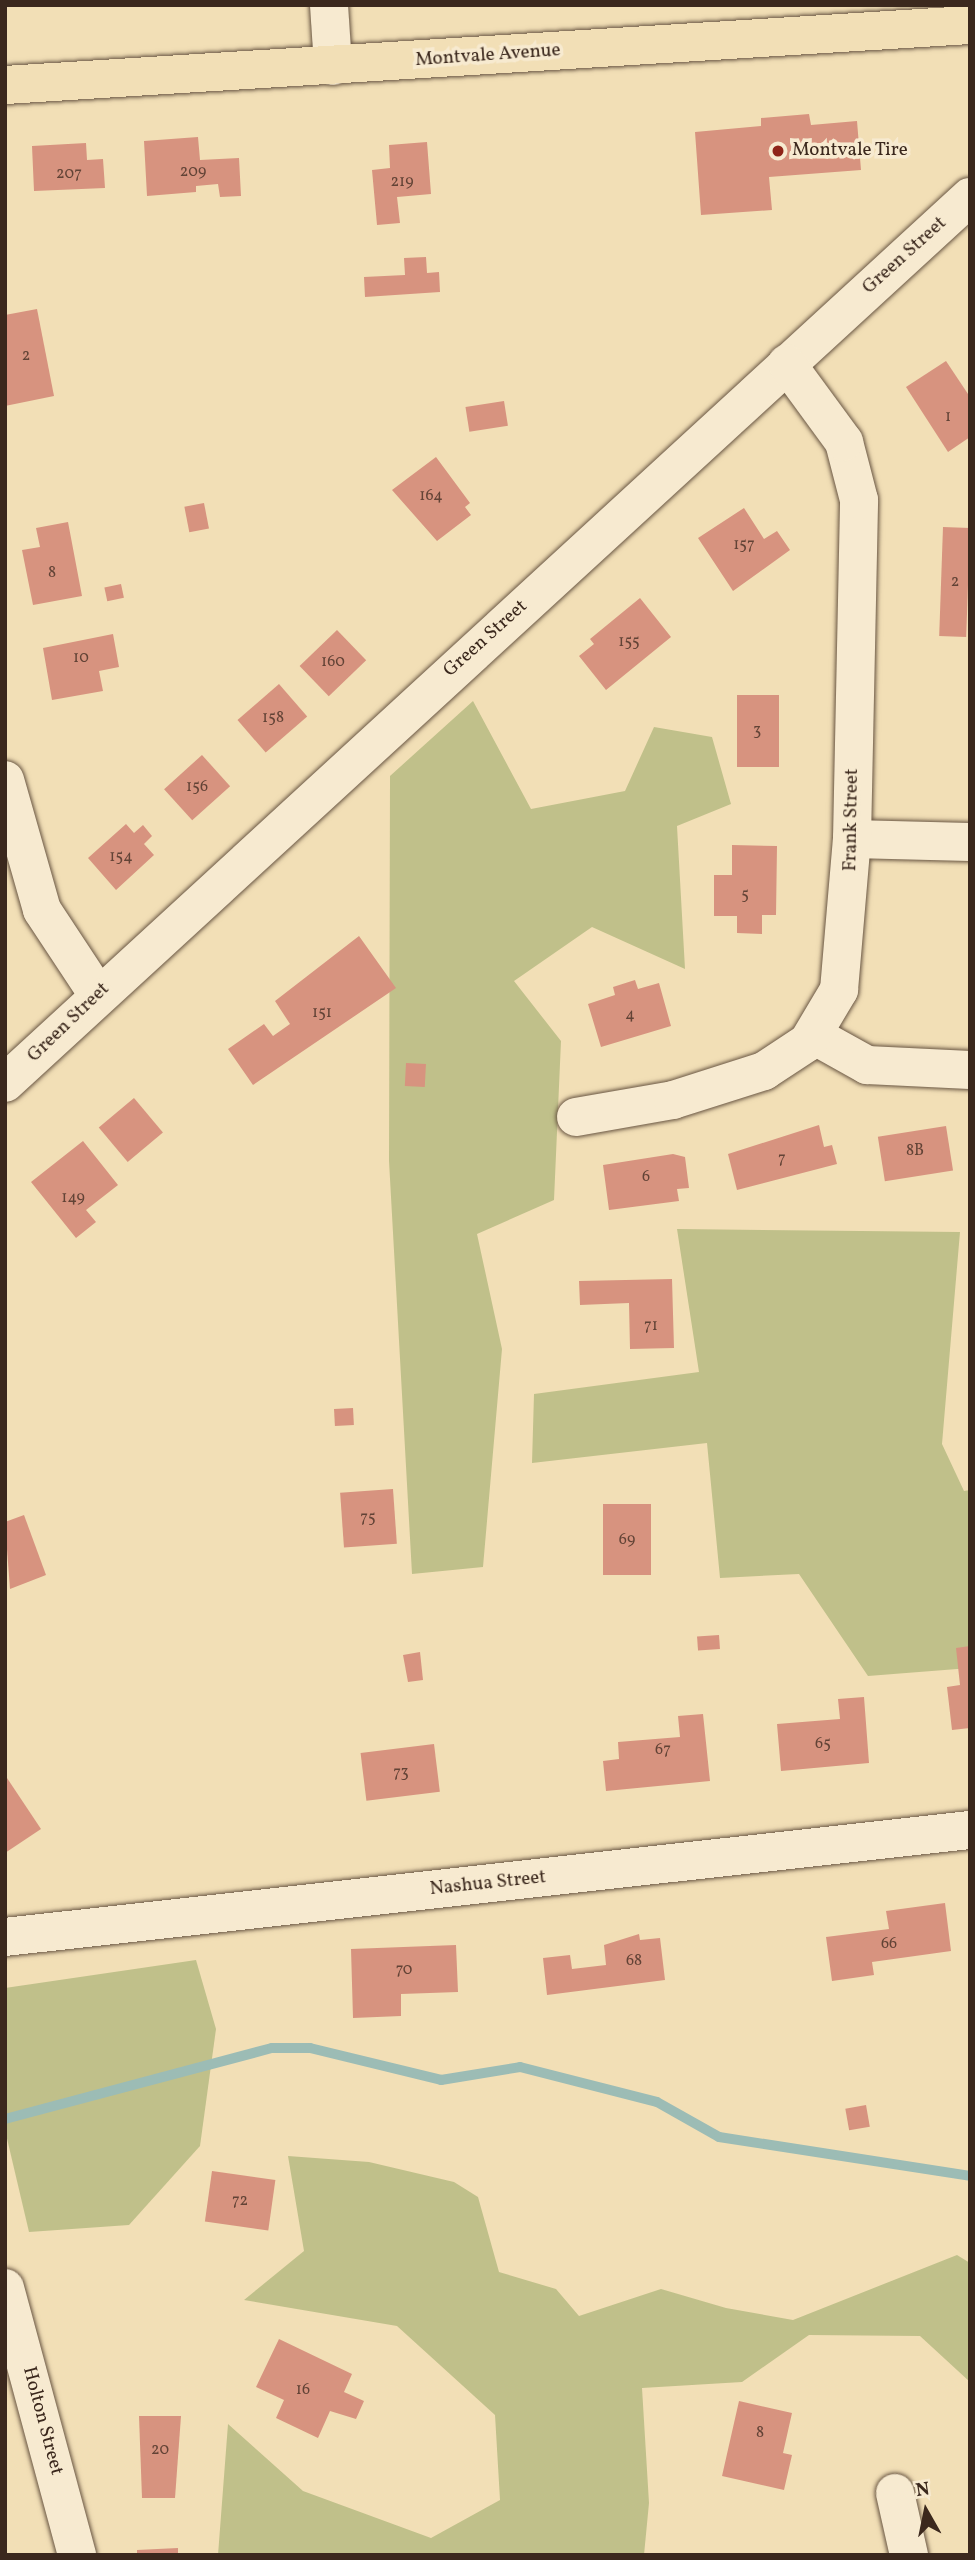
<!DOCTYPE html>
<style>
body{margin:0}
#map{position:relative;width:975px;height:2560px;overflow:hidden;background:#f2dfb6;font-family:Vollkorn,serif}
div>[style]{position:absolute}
.green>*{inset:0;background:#c0c08a}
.stream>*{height:10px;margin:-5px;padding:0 5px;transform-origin:5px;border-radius:5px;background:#9cbcb5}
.building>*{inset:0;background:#d7937f;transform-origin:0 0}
.roads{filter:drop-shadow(0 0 2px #695643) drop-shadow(0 0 2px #695643)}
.minor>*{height:38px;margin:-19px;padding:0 19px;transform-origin:19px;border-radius:19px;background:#f7ead0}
.major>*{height:38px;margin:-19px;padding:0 19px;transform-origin:19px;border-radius:19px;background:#f2dfb6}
.dots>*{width:19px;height:19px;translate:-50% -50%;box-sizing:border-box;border:4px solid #f7ead0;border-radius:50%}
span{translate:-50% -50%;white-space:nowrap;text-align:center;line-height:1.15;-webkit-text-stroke:7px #f7ead0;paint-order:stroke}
.number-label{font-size:16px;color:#624336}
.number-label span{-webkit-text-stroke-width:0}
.street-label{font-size:19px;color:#3b281d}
.poi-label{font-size:19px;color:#3b281d}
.left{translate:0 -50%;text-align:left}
.frame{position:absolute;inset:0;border:7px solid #3b281d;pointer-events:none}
.north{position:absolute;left:891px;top:2476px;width:70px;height:70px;-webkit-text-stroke:5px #f7ead0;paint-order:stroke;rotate:351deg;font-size:19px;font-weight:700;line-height:28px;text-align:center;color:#3b281d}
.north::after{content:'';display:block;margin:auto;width:24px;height:32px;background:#3b281d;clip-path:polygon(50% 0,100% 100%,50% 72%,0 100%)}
</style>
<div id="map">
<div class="green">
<div style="clip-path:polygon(473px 701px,531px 809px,625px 791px,654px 727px,712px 737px,731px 804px,677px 826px,685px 969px,592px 927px,514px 981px,561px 1041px,554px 1200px,477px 1234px,502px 1349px,483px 1567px,412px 1574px,389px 1161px,390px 776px)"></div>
<div style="clip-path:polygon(677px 1229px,960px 1232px,942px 1444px,964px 1491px,970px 1490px,970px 1668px,868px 1676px,799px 1574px,720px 1578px,707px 1443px,532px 1463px,534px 1394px,699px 1372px)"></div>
<div style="clip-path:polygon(196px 1960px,216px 2029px,200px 2146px,129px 2225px,29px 2232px,5px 2130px,5px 1988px)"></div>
<div style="clip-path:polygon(288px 2156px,369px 2162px,454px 2182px,478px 2197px,499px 2272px,556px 2289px,579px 2316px,661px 2289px,726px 2308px,793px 2320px,957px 2255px,970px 2263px,970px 2382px,920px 2336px,809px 2335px,742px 2382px,642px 2388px,649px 2503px,644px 2555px,218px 2555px,228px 2424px,303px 2491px,431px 2538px,500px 2500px,495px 2415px,397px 2326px,244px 2300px,304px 2251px)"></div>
</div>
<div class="stream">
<div style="left:5px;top:2119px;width:276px;rotate:-14.9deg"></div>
<div style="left:272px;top:2048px;width:38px"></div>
<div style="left:310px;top:2048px;width:135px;rotate:13.7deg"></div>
<div style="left:441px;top:2080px;width:80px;rotate:-9.3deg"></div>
<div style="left:520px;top:2067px;width:141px;rotate:14.3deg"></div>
<div style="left:657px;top:2102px;width:71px;rotate:29.4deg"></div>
<div style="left:719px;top:2137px;width:254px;rotate:8.8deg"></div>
</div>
<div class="building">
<div style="clip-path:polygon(809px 114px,811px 125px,857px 121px,861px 170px,769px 177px,772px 210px,701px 215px,695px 132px,761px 126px,761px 118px)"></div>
<div style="clip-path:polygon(198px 137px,200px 160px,239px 158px,241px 196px,220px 197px,218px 184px,196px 186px,196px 192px,147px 196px,144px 141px)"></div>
<div style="clip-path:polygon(427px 142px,431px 194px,397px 197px,400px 223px,377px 225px,372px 170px,390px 168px,389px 145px)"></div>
<div style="clip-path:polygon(86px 143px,87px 160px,103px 159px,105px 188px,34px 191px,32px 146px)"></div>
<div style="clip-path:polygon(426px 257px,427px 273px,439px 272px,440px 292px,365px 297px,364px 277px,405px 275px,404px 258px)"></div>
<div style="clip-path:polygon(37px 309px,54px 396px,5px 406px,5px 315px)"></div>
<div style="clip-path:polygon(946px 361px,970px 397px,970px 437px,948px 452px,906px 387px)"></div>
<div style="left:504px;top:401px;width:25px;height:39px;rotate:81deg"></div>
<div style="clip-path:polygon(436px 457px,470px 503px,465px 507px,471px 515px,437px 541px,392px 490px)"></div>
<div style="left:204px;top:503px;width:26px;height:20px;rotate:79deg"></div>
<div style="clip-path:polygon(744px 508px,764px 539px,777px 531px,790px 550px,733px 591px,698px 538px)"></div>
<div style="clip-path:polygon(68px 522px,82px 596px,33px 605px,22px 550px,40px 547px,36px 528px)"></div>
<div style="left:943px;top:527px;width:27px;height:109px;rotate:2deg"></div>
<div style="left:121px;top:584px;width:14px;height:17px;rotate:78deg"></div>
<div style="clip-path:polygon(640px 598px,671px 637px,606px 690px,579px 656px,594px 644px,590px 639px)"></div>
<div style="left:337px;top:630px;width:42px;height:52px;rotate:46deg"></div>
<div style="clip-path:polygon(113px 634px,119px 667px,99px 671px,103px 691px,52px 700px,43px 648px)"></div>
<div style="left:279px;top:684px;width:43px;height:55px;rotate:49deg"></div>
<div style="left:737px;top:695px;width:42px;height:72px"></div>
<div style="left:202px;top:755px;width:42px;height:51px;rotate:48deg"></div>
<div style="clip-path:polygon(126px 824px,134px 833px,143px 825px,152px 836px,144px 844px,154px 855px,116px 890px,88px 858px)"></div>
<div style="clip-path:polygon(732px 845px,777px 846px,776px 915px,762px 915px,762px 934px,737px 933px,737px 916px,714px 916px,714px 875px,732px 875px)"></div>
<div style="clip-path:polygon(359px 936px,396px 988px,253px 1085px,228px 1049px,264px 1024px,273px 1036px,290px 1024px,275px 1001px)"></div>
<div style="clip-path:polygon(635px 980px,638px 989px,659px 983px,671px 1026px,601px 1047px,588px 1004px,615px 995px,613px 987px)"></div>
<div style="left:406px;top:1063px;width:20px;height:23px;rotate:3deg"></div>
<div style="left:134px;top:1098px;width:45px;height:46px;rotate:50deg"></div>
<div style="clip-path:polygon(819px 1125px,824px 1147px,832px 1145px,837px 1164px,737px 1190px,728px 1154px)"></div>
<div style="left:946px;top:1126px;width:45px;height:69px;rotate:81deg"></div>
<div style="clip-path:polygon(83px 1141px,118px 1185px,86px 1210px,96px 1222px,76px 1238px,31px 1182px)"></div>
<div style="clip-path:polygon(673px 1154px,685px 1157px,689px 1188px,677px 1189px,679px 1201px,609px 1210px,603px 1165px)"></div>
<div style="clip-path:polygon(672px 1279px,674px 1348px,630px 1349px,629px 1303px,580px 1305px,579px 1281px)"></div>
<div style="left:353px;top:1408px;width:17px;height:19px;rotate:87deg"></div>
<div style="left:393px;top:1489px;width:55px;height:53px;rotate:86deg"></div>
<div style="left:603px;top:1504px;width:48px;height:71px"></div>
<div style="clip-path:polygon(24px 1515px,46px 1575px,10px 1589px,5px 1522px)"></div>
<div style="left:719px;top:1635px;width:14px;height:22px;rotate:86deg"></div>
<div style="clip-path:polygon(970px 1646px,970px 1728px,952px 1730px,947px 1687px,960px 1685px,956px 1648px)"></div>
<div style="clip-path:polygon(420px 1652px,423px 1680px,408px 1682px,403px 1655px)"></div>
<div style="clip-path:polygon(864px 1697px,869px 1763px,781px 1771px,777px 1724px,840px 1719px,838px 1699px)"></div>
<div style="clip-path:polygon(703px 1714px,710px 1781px,606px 1791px,603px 1761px,619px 1759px,618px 1742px,680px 1737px,678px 1716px)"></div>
<div style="left:434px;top:1744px;width:48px;height:74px;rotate:83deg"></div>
<div style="clip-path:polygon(5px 1775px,41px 1829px,5px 1853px)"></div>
<div style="clip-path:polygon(945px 1903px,951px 1951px,872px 1962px,874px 1975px,832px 1981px,826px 1937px,889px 1929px,886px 1911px)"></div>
<div style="clip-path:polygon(639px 1934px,640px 1940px,660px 1938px,665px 1980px,547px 1995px,543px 1958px,570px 1955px,572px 1969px,606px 1965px,604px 1945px)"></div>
<div style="clip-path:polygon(456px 1945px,458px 1992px,401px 1994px,401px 2016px,353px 2018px,351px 1949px)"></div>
<div style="left:866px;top:2105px;width:22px;height:21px;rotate:80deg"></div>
<div style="left:212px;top:2171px;width:64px;height:51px;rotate:8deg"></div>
<div style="clip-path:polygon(279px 2339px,352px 2374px,344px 2392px,364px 2401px,356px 2419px,330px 2411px,318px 2438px,276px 2418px,284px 2400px,256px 2387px)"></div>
<div style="clip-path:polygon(739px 2401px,792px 2413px,783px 2453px,792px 2455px,784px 2490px,722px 2476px)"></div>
<div style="clip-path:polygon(139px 2416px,181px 2416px,175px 2498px,142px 2498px)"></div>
<div style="clip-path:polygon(178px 2548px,178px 2555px,137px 2555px,137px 2550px)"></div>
</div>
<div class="roads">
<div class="minor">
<div style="left:329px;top:5px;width:61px;rotate:86.2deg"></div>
<div style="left:5px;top:780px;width:135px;rotate:74.1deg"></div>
<div style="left:42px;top:910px;width:102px;rotate:56.6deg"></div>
<div style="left:852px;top:839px;width:118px;rotate:1.5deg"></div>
<div style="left:813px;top:1035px;width:62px;rotate:29.1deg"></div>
<div style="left:867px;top:1065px;width:103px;rotate:2.8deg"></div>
<div style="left:5px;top:1083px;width:1310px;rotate:-42.56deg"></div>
<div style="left:576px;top:1117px;width:98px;rotate:-9.9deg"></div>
<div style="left:673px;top:1100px;width:96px;rotate:-17.7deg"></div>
<div style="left:764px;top:1071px;width:53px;rotate:-33.4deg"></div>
<div style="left:808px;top:1042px;width:61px;rotate:-59.2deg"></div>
<div style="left:839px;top:990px;width:152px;rotate:-85.1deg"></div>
<div style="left:852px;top:839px;width:339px;rotate:-88.8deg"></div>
<div style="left:859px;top:500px;width:60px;rotate:-104.5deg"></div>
<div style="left:844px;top:442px;width:97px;rotate:-126.2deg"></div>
<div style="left:5px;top:1937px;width:971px;rotate:-6.33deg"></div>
<div style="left:5px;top:2288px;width:277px;rotate:74.9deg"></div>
<div style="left:895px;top:2493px;width:64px;rotate:77.3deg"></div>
</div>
<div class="major">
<div style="left:5px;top:85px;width:967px;rotate:-3.56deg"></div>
</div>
</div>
<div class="dots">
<div style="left:778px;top:151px;background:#8f2418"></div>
</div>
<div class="number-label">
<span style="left:193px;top:172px">209</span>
<span style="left:69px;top:174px">207</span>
<span style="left:402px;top:182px">219</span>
<span style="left:26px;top:356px">2</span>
<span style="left:948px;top:417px">1</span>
<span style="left:431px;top:496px">164</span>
<span style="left:744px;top:545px">157</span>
<span style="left:52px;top:573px">8</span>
<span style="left:955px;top:582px">2</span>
<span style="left:629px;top:642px">155</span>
<span style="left:81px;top:658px">10</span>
<span style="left:333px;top:662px">160</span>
<span style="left:273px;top:718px">158</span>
<span style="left:757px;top:731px">3</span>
<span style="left:197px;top:787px">156</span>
<span style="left:121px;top:857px">154</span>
<span style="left:745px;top:895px">5</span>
<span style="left:322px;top:1013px">151</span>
<span style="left:630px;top:1015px">4</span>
<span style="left:915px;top:1151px">8B</span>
<span style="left:782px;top:1159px">7</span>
<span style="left:646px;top:1177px">6</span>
<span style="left:73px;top:1198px">149</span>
<span style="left:651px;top:1326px">71</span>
<span style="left:368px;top:1518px">75</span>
<span style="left:627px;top:1540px">69</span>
<span style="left:823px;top:1744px">65</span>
<span style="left:663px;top:1750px">67</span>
<span style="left:401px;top:1773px">73</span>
<span style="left:889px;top:1944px">66</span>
<span style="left:634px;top:1961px">68</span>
<span style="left:404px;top:1970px">70</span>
<span style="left:240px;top:2201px">72</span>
<span style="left:303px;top:2390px">16</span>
<span style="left:760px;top:2433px">8</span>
<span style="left:160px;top:2450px">20</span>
</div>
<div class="street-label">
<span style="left:488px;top:56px;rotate:-4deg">Montvale Avenue</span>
<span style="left:905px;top:256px;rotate:-42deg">Green Street</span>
<span style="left:486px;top:639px;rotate:-42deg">Green Street</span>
<span style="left:852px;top:820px;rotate:-89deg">Frank Street</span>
<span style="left:69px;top:1023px;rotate:-44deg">Green Street</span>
<span style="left:488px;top:1884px;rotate:-6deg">Nashua Street</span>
<span style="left:42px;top:2421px;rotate:75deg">Holton Street</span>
</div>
<div class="poi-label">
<span class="left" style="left:792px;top:151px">Montvale Tire</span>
</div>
<div class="frame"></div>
<div class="north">N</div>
</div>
